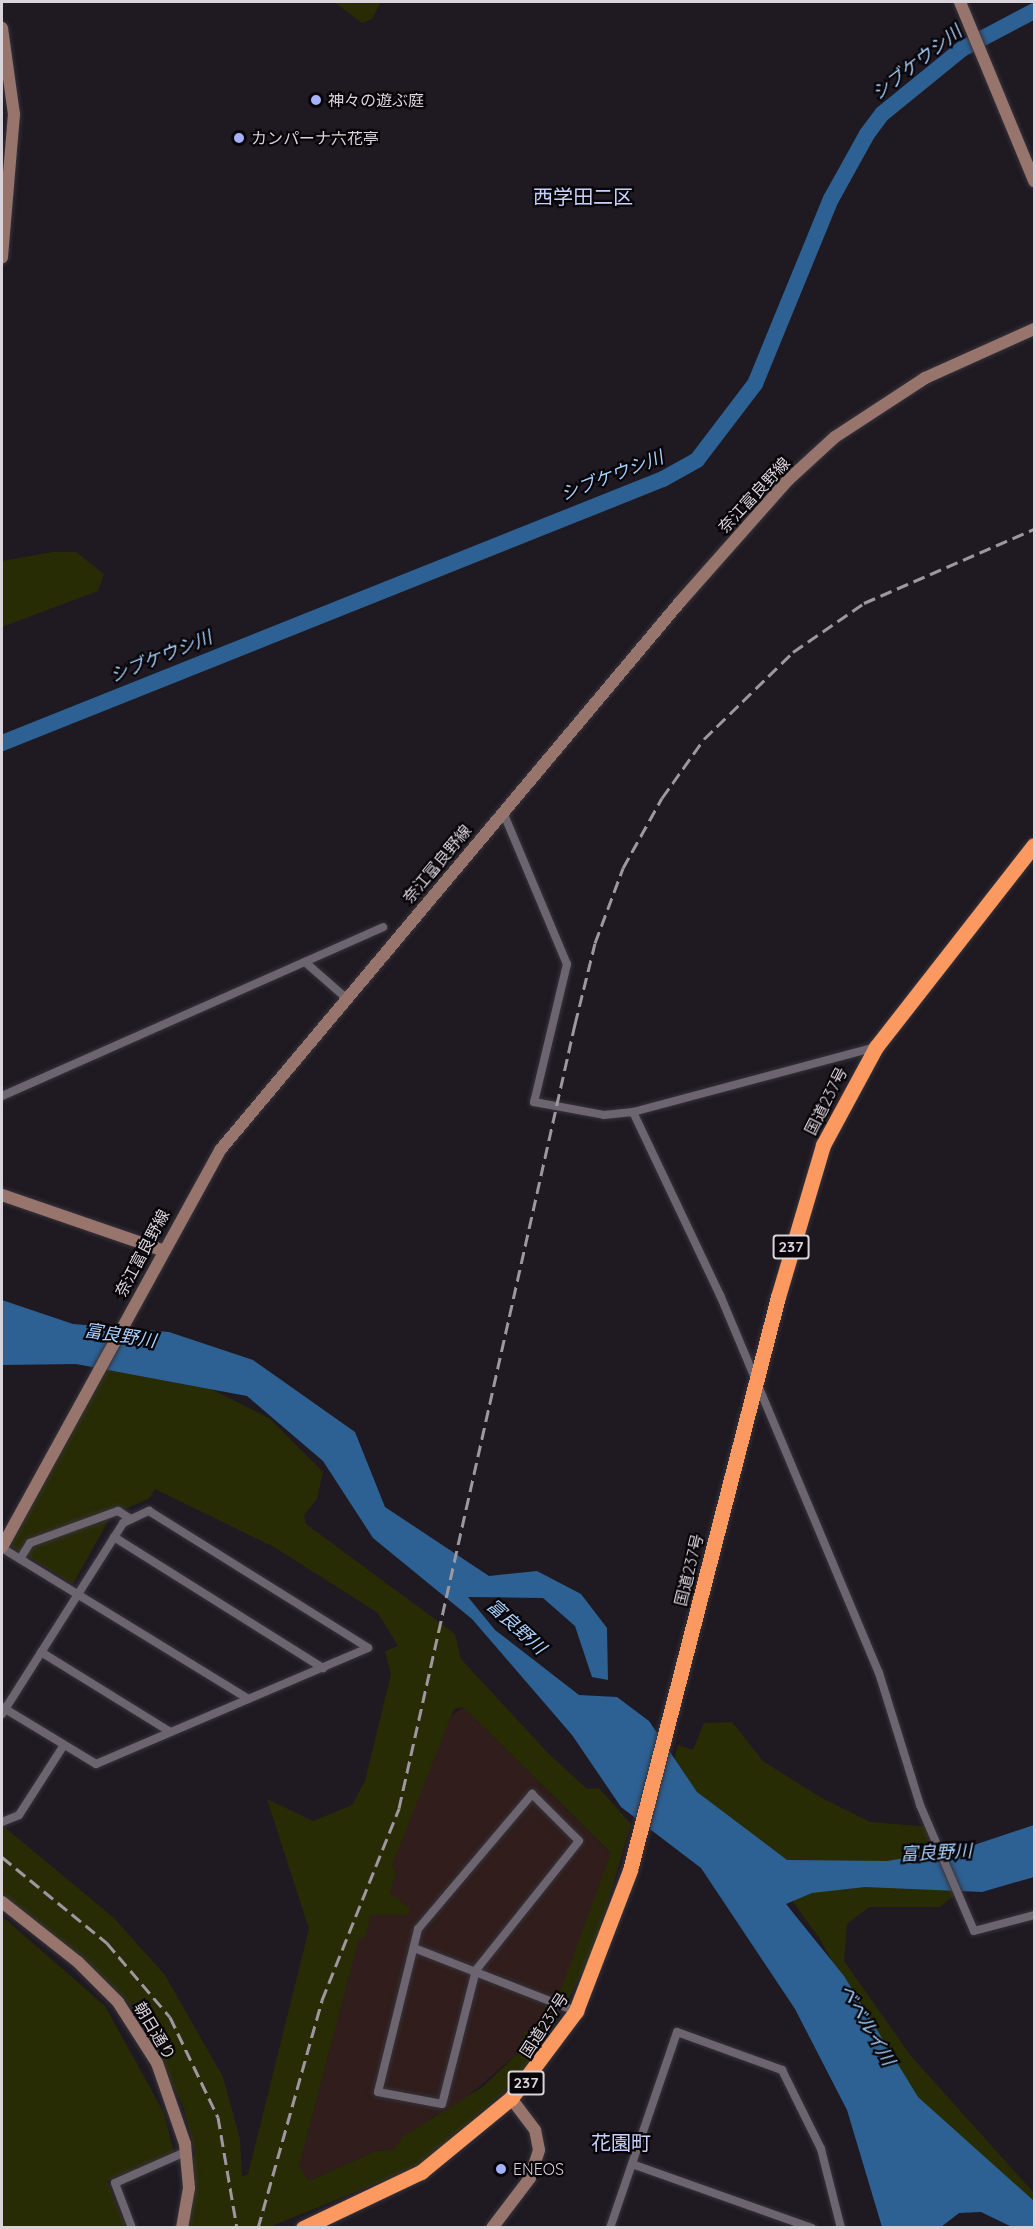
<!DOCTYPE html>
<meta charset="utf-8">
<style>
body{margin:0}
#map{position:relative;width:1036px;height:2229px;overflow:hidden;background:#1f1922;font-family:Quicksand,"Noto Sans JP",sans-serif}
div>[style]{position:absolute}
.industrial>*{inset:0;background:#301d1c}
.green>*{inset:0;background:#282c05}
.water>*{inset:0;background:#2d6194}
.river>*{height:16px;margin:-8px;padding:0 8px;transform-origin:8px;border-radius:8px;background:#2d6194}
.roads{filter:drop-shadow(0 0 2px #37333a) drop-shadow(0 0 2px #37333a)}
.street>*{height:8px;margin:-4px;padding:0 4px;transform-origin:4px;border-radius:4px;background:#6c6570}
.secondary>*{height:12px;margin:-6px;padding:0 6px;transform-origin:6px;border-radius:6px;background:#97756c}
.highway>*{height:15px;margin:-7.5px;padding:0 7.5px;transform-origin:7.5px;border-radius:7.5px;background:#fb9961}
.rail>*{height:3px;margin-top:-1.5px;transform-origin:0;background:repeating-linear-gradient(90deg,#9d979f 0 12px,transparent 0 18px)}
.dots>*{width:16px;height:16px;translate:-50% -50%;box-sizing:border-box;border:3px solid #080509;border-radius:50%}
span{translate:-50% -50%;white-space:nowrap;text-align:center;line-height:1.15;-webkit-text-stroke:4.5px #080509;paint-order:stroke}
.shield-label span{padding:2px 4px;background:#080509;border:2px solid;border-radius:4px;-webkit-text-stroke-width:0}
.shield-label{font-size:15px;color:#d9d4db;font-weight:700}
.poi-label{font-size:16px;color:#d9d4db}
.left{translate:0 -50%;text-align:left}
.street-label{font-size:16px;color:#d9d4db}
.water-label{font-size:18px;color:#a7d2ff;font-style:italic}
.quarter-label{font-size:20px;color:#c8d1fc}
.frame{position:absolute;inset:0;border:3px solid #d9d4db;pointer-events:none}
</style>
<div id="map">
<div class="industrial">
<div style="clip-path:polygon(463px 1707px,611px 1854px,558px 2000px,567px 2002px,560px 2012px,545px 2008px,536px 2031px,525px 2030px,519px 2052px,447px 2114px,435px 2115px,394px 2150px,376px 2151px,309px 2181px,299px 2166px,359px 1937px,365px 1937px,371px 1915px,406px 1915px,411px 1909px,390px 1893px,396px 1874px,392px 1865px,446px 1720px)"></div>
</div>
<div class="green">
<div style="clip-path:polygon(334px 2px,381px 2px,372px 19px,362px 23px)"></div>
<div style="clip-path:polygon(53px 552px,76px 552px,104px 574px,98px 591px,2px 627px,2px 561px)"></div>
<div style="clip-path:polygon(109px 1362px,199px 1383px,269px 1418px,323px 1472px,317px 1499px,304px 1515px,306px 1524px,455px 1634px,461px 1659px,548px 1753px,587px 1789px,599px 1788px,631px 1824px,594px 1949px,567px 2002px,557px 2000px,611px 1853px,463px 1707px,454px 1709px,392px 1865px,396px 1874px,390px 1893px,411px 1909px,407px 1915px,371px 1915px,365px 1937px,359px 1938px,299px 2166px,309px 2181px,376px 2151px,394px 2150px,402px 2137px,484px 2086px,519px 2052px,525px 2030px,536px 2031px,545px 2008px,560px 2012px,532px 2060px,501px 2095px,417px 2167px,267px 2228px,182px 2227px,195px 2152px,183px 2106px,136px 2011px,84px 1959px,2px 1894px,2px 1825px,114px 1918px,165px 1975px,223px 2077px,240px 2139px,242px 2177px,248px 2174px,309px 1929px,267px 1799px,313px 1821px,352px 1805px,365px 1781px,391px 1674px,385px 1651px,398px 1646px,378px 1613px,274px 1547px,155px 1489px,149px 1499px,112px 1514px,73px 1584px,9px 1545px)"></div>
<div style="clip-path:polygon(732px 1722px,763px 1761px,820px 1797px,870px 1822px,931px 1827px,964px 1888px,940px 1907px,869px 1907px,847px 1924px,844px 1961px,911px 2056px,1034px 2193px,1034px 2208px,928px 2124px,879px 2051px,820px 1939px,790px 1898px,697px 1804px,674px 1758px,678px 1745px,693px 1750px,704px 1723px)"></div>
<div style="clip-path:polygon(2px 1916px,105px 2006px,164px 2113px,174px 2152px,107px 2181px,126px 2227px,2px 2227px)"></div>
</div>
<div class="water">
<div style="clip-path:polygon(2px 1300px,73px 1324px,169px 1332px,253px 1360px,355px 1432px,385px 1507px,489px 1576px,537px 1571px,581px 1594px,607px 1628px,608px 1680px,592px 1677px,575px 1626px,543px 1598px,468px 1597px,495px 1630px,579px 1695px,617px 1697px,649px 1721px,697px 1792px,787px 1860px,887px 1861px,962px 1849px,1034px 1825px,1034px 1877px,982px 1892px,865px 1887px,812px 1893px,786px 1904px,844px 1976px,918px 2097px,1034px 2201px,1034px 2227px,1012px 2227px,981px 2212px,959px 2213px,941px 2227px,882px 2227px,847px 2110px,795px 2009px,701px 1868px,621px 1807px,572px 1735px,472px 1619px,373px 1538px,323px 1461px,247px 1396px,76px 1364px,2px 1365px)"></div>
</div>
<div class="river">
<div style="left:2px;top:743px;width:712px;rotate:-21.77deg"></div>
<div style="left:663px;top:479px;width:39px;rotate:-29deg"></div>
<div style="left:697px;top:460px;width:96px;rotate:-52.7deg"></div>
<div style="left:755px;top:384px;width:200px;rotate:-67.7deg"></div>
<div style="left:831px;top:199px;width:74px;rotate:-61deg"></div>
<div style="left:867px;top:134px;width:25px;rotate:-53deg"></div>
<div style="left:882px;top:114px;width:103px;rotate:-39.1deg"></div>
<div style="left:962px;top:49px;width:81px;rotate:-27.8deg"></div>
</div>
<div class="roads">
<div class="street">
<div style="left:503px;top:812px;width:165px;rotate:67.2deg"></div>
<div style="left:567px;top:964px;width:142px;rotate:103.4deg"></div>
<div style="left:534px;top:1102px;width:71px;rotate:10.5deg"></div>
<div style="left:604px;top:1115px;width:29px;rotate:-6deg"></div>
<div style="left:633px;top:1112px;width:252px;rotate:-15deg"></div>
<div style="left:305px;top:962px;width:55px;rotate:41.3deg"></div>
<div style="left:2px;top:1096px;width:417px;rotate:-23.9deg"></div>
<div style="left:633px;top:1112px;width:203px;rotate:64.6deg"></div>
<div style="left:720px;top:1295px;width:410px;rotate:67.2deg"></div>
<div style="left:879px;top:1673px;width:138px;rotate:72.7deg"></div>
<div style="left:920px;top:1805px;width:137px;rotate:66.8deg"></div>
<div style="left:974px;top:1931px;width:62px;rotate:-14.9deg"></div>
<div style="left:114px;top:1537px;width:247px;rotate:32.1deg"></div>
<div style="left:2px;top:1548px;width:289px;rotate:31.5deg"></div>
<div style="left:20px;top:1559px;width:19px;rotate:-58deg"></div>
<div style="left:30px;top:1543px;width:94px;rotate:-20deg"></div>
<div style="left:118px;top:1511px;width:15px;rotate:32deg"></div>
<div style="left:41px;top:1652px;width:150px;rotate:31.7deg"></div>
<div style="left:2px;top:1707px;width:110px;rotate:31.2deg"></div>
<div style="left:96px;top:1764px;width:296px;rotate:-23.1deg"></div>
<div style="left:2px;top:1714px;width:226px;rotate:-57.6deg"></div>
<div style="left:123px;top:1523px;width:29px;rotate:-25deg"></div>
<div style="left:149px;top:1511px;width:258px;rotate:32deg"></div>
<div style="left:532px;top:1794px;width:66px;rotate:45deg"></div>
<div style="left:579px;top:1841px;width:165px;rotate:128.6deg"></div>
<div style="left:476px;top:1970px;width:138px;rotate:104.2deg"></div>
<div style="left:442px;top:2104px;width:65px;rotate:-169.4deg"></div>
<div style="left:378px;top:2092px;width:168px;rotate:-76.2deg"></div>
<div style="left:418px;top:1929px;width:177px;rotate:-49.8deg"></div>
<div style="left:2px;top:1822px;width:18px;rotate:-22deg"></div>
<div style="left:19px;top:1815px;width:83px;rotate:-57.3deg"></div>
<div style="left:414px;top:1948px;width:174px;rotate:21.3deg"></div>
<div style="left:632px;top:2164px;width:191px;rotate:19.6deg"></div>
<div style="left:132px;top:2228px;width:48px;rotate:-110.7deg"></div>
<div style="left:115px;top:2183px;width:77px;rotate:-23.9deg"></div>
<div style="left:610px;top:2228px;width:207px;rotate:-71.1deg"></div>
<div style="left:677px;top:2032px;width:112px;rotate:19.9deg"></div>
<div style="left:782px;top:2070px;width:88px;rotate:63.7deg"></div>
<div style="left:821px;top:2149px;width:81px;rotate:75.8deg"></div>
</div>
<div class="secondary">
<div style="left:960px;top:2px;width:194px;rotate:67.5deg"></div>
<div style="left:2px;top:28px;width:87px;rotate:82.1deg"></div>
<div style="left:14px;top:114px;width:144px;rotate:94.8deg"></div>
<div style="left:2px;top:1195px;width:169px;rotate:19deg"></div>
<div style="left:2px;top:1547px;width:454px;rotate:-61.2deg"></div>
<div style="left:221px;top:1149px;width:714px;rotate:-50deg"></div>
<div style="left:680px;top:602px;width:163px;rotate:-48.5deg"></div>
<div style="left:788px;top:480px;width:64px;rotate:-42.5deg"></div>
<div style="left:835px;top:437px;width:108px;rotate:-33.2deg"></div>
<div style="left:925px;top:378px;width:120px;rotate:-24.2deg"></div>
<div style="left:2px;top:1902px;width:97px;rotate:38.3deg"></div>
<div style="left:78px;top:1962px;width:57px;rotate:45deg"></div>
<div style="left:118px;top:2002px;width:72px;rotate:57.4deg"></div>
<div style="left:157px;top:2063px;width:86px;rotate:70.9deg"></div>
<div style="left:185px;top:2144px;width:44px;rotate:84.8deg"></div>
<div style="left:189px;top:2188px;width:41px;rotate:99.9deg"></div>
<div style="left:492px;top:2228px;width:63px;rotate:-52.8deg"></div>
<div style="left:530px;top:2178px;width:29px;rotate:-72deg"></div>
<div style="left:539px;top:2150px;width:20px;rotate:-101deg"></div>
<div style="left:535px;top:2130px;width:40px;rotate:-127deg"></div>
</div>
<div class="highway">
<div style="left:303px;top:2228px;width:131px;rotate:-25.4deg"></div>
<div style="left:421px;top:2172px;width:117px;rotate:-39.4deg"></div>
<div style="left:511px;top:2098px;width:109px;rotate:-53.2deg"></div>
<div style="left:576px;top:2011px;width:151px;rotate:-69deg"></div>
<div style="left:630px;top:1870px;width:592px;rotate:-75.52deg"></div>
<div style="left:778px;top:1297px;width:159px;rotate:-73.5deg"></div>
<div style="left:823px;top:1145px;width:111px;rotate:-61.6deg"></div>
<div style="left:876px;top:1047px;width:256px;rotate:-52deg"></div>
</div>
</div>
<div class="rail">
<div style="left:2px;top:1857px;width:136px;rotate:39.3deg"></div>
<div style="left:107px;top:1943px;width:97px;rotate:49.6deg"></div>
<div style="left:170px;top:2017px;width:111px;rotate:64.4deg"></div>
<div style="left:218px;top:2117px;width:113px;rotate:80.3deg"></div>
<div style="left:258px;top:2228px;width:237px;rotate:-74.3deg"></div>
<div style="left:322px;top:2000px;width:207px;rotate:-68.1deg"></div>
<div style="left:399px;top:1808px;width:804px;rotate:-77.35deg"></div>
<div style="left:575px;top:1024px;width:83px;rotate:-76.1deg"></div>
<div style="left:595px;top:943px;width:80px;rotate:-69.5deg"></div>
<div style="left:623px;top:868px;width:80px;rotate:-60.9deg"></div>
<div style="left:662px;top:798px;width:72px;rotate:-54.6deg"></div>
<div style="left:704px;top:739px;width:124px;rotate:-44.3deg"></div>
<div style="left:793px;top:652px;width:86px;rotate:-34.6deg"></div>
<div style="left:864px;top:603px;width:185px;rotate:-23.5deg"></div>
</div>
<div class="dots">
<div style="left:316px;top:100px;background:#a5b1fc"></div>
<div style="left:239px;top:138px;background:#a5b1fc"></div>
<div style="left:501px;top:2169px;background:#a5b1fc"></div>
</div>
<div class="shield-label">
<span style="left:791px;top:1247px">237</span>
<span style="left:526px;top:2083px">237</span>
</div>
<div class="poi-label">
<span class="left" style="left:328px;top:100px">神々の遊ぶ庭</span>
<span class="left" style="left:251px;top:138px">カンパーナ六花亭</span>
<span class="left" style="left:513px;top:2169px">ENEOS</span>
</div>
<div class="street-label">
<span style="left:754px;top:495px;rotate:-47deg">奈江富良野線</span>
<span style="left:437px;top:864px;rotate:-50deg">奈江富良野線</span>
<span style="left:826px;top:1101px;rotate:-63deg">国道237号</span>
<span style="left:142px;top:1253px;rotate:-62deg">奈江富良野線</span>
<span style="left:689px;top:1570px;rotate:-76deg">国道237号</span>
<span style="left:544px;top:2025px;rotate:-57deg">国道237号</span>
<span style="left:155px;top:2031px;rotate:59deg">朝日通り</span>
</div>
<div class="water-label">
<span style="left:917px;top:63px;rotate:-38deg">シブケウシ川</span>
<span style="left:612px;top:476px;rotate:-21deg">シブケウシ川</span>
<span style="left:161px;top:657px;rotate:-22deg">シブケウシ川</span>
<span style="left:120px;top:1336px;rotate:9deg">富良野川</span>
<span style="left:516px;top:1627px;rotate:42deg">富良野川</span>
<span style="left:936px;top:1853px;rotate:-3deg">富良野川</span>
<span style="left:867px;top:2025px;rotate:60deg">ベベルイ川</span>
</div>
<div class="quarter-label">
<span style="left:583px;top:196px">西学田二区</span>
<span style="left:621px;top:2142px">花園町</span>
</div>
<div class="frame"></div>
</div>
